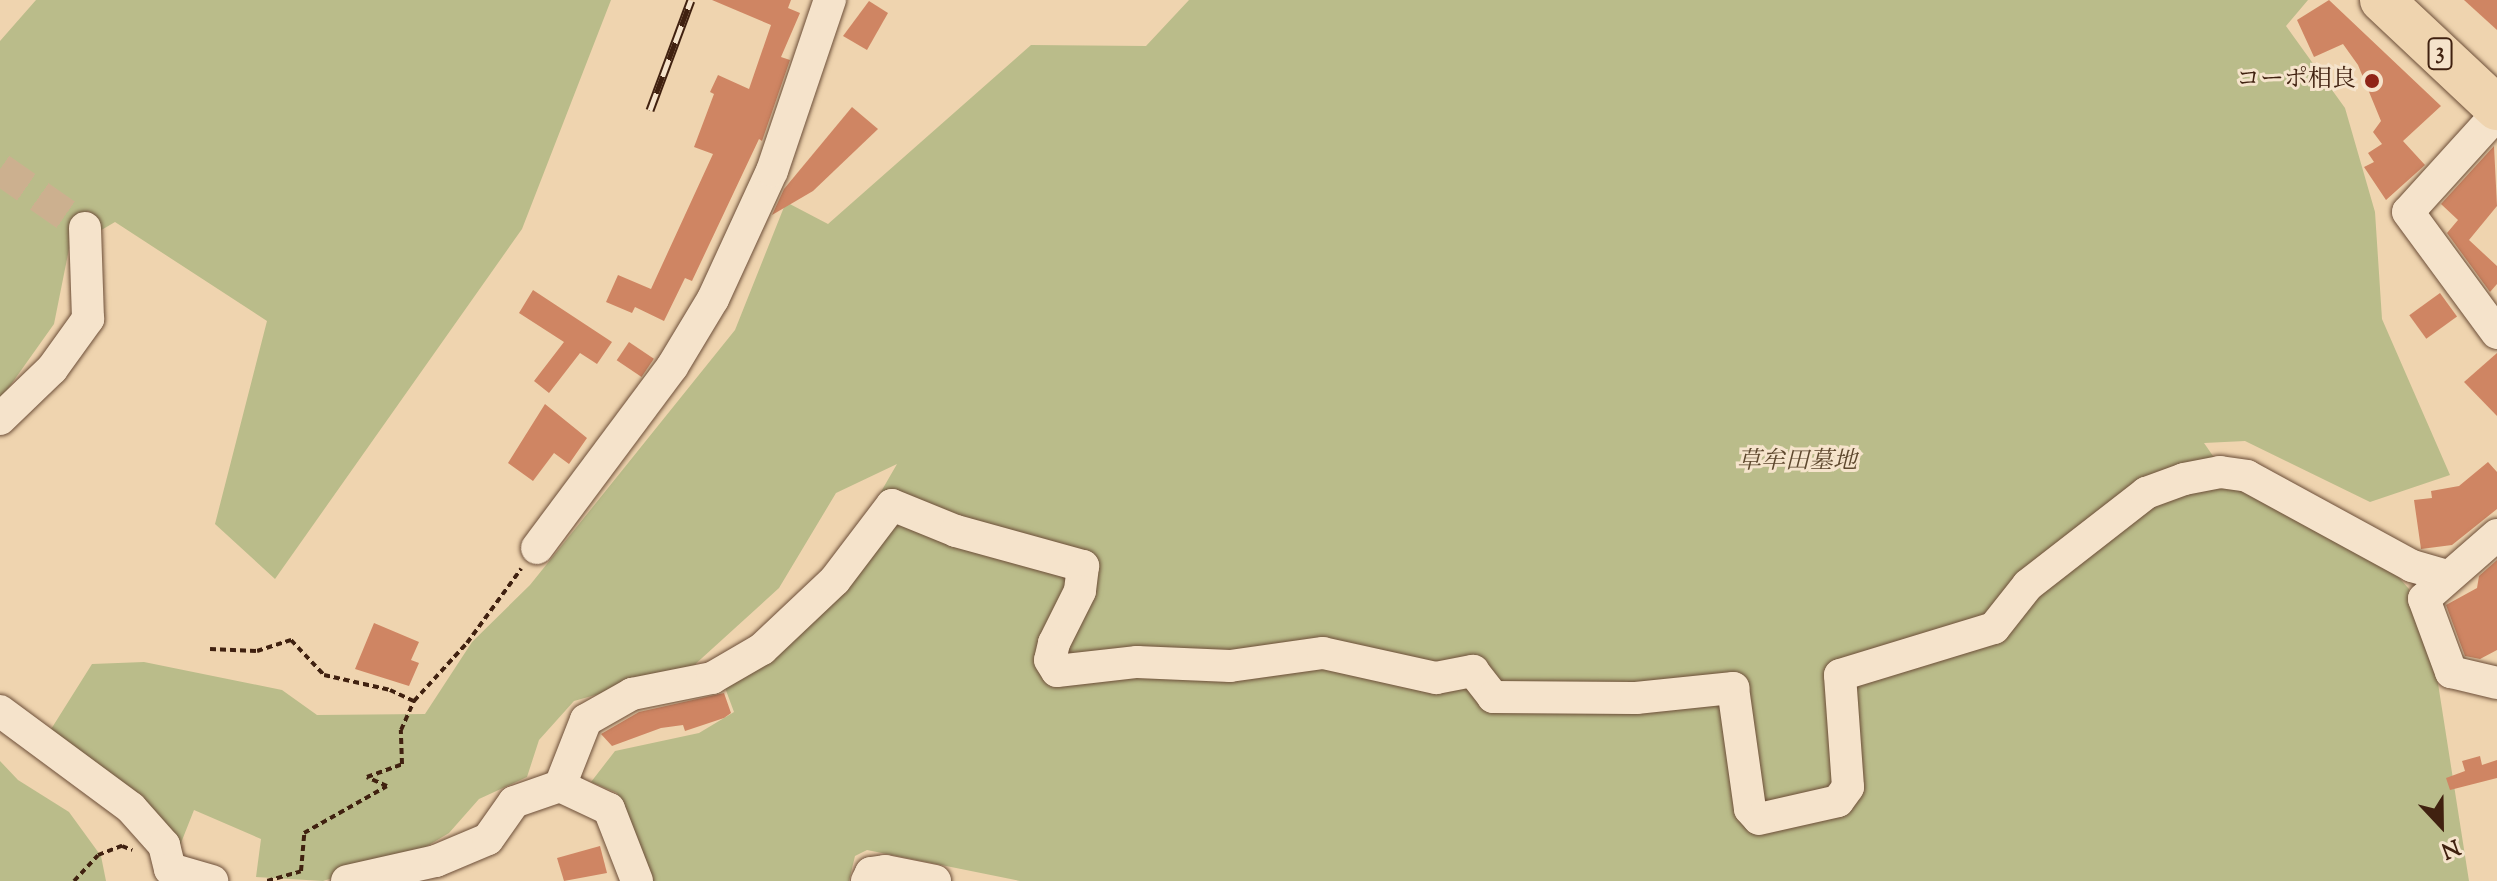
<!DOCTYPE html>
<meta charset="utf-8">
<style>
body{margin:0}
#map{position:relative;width:2497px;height:881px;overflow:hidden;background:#efd4af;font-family:"Sorts Mill Goudy","Noto Serif JP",serif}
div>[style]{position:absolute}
.green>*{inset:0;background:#babc8a}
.building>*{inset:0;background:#cf8563;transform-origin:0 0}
.minor-tunnel>*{height:32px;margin-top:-16px;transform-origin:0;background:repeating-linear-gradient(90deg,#ccb08f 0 32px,transparent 0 48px)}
.path>*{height:4px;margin-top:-2px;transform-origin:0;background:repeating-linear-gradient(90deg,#402110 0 6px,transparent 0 10px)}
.roads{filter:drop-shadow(0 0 2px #6c4e38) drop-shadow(0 0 2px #6c4e38)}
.minor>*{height:32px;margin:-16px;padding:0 16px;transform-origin:16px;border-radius:16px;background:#f5e3cb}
.highway>*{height:44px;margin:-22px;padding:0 22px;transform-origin:22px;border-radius:22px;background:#efd4af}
.rail>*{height:9px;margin-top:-4.5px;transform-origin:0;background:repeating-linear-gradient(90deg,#f5e3cb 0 18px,#402110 0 36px);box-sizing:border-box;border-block:2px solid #402110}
.dots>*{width:22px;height:22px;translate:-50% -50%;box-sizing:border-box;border:4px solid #f5e3cb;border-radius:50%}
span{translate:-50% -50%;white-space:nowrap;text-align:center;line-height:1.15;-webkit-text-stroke:6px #f5e3cb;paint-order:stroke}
.shield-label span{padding:2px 6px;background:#f5e3cb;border:2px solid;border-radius:6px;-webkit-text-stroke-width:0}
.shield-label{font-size:22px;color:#402110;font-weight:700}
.poi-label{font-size:24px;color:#402110}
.right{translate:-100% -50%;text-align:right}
.park-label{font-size:24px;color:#5e482e;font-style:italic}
.north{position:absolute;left:2401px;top:785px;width:80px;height:80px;-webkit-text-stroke:6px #f5e3cb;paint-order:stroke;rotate:158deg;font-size:22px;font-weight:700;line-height:32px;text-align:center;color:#402110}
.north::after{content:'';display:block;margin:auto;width:28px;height:36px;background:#402110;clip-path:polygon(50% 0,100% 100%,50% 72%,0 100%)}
</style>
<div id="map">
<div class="green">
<div style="clip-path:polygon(36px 0,611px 0,522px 229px,275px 579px,215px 524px,267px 321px,115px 222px,69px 249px,54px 324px,0 400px,0 41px)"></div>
<div style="clip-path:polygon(1189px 0,2308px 0,2286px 26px,2345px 108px,2375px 212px,2382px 319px,2450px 475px,2370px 502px,2245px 441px,2204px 443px,2229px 479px,2375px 550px,2409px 589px,2437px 677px,2469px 881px,1020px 881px,867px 850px,855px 856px,849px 881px,649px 881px,617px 793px,591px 782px,615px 751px,699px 733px,734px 712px,724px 685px,807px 620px,897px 464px,836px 493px,779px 588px,691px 668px,574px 701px,539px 740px,527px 777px,479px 799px,449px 833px,419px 851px,323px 881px,256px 877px,261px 839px,194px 810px,177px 853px,48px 734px,92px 664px,144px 662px,282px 690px,317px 715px,425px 714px,472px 642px,530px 585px,735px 330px,786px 202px,828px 224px,1031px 45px,1146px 46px)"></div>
<div style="clip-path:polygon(0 761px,18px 780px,69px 812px,101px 856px,106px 881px,0 881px)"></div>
</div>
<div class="building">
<div style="clip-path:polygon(712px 0,791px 0,788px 8px,800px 13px,781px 57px,790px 60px,762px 141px,759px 139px,692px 281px,685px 278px,664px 321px,635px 307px,632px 313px,606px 302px,618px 275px,651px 289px,713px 154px,694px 147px,714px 94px,710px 92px,718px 75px,749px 89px,771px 25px)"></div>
<div style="clip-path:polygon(2329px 0,2441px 106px,2403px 141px,2425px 165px,2386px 200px,2364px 167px,2374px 162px,2368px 153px,2382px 144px,2373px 132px,2381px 121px,2358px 65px,2343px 44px,2314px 57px,2297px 20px)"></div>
<div style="clip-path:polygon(2464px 0,2497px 0,2497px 30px)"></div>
<div style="clip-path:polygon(869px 1px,888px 13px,867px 50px,843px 36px)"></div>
<div style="clip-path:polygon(852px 107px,878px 129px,813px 191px,772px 215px,784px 189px)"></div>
<div style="clip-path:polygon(2494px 146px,2497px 206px,2469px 240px,2497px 266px,2497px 284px,2490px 292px,2447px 233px,2458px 220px,2441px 204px)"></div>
<div style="clip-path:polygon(533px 290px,612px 342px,597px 364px,580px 353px,549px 393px,534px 381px,564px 342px,519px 313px)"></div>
<div style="left:2440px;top:293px;width:29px;height:38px;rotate:54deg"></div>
<div style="left:629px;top:342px;width:30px;height:22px;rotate:34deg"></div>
<div style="clip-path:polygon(2497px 353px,2497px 416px,2464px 382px)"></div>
<div style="clip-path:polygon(545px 404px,587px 438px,569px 464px,554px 453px,533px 481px,508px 463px)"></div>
<div style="clip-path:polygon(2488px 462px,2497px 472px,2497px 509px,2452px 545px,2421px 549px,2414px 500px,2432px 498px,2431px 491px,2459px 486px)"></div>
<div style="clip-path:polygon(2497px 560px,2497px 650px,2480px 659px,2465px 656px,2446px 605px,2477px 588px,2479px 576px)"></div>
<div style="clip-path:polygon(374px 623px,419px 642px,411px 660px,419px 663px,409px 686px,355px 669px)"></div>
<div style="clip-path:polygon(724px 693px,731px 713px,724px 718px,685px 731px,683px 725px,661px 728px,612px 746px,601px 734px,639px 712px)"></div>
<div style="clip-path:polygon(2480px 756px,2482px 765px,2497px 760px,2497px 778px,2450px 790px,2446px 778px,2465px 771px,2462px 761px)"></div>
<div style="clip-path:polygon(600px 846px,607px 873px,564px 881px,557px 858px)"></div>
</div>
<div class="minor-tunnel">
<div style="left:0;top:169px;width:103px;rotate:34.8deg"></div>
</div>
<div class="path">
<div style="left:210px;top:649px;width:47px;rotate:2.4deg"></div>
<div style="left:257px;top:651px;width:36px;rotate:-18deg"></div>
<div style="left:291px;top:640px;width:48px;rotate:46.7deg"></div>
<div style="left:324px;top:675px;width:68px;rotate:12.8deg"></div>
<div style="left:390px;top:690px;width:26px;rotate:25deg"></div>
<div style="left:74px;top:881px;width:35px;rotate:-47deg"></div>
<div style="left:98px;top:855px;width:26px;rotate:-21deg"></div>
<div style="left:122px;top:846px;width:11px;rotate:22deg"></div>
<div style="left:267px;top:881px;width:35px;rotate:-16deg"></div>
<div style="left:301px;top:871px;width:38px;rotate:-85deg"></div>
<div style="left:304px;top:833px;width:95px;rotate:-29.5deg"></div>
<div style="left:387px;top:786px;width:22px;rotate:-156deg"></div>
<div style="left:367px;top:777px;width:37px;rotate:-20deg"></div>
<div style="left:402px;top:764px;width:34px;rotate:-92deg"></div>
<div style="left:401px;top:730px;width:32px;rotate:-66deg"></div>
<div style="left:414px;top:701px;width:79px;rotate:-47.6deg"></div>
<div style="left:467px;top:643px;width:92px;rotate:-53.9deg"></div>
</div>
<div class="roads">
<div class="minor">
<div style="left:2497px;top:114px;width:132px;rotate:132.2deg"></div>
<div style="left:2408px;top:212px;width:150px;rotate:53.7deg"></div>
<div style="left:0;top:419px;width:72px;rotate:-43.9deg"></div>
<div style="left:52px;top:369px;width:62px;rotate:-54.2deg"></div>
<div style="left:88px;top:319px;width:91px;rotate:-91.9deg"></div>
<div style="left:2497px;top:535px;width:97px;rotate:138.8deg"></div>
<div style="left:2424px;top:599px;width:78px;rotate:69.7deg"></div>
<div style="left:2451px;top:672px;width:47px;rotate:13.4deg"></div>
<div style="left:537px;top:548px;width:226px;rotate:-53.3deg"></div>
<div style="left:672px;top:367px;width:79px;rotate:-58.9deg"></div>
<div style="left:713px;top:299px;width:141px;rotate:-65.3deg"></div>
<div style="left:772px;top:171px;width:181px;rotate:-71.3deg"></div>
<div style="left:0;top:711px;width:163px;rotate:36.5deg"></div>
<div style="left:131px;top:808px;width:50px;rotate:48.3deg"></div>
<div style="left:164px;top:845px;width:25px;rotate:76deg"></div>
<div style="left:560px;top:786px;width:71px;rotate:-68.5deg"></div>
<div style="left:586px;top:720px;width:53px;rotate:-29.5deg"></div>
<div style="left:632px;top:694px;width:82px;rotate:-11.3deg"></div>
<div style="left:712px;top:678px;width:58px;rotate:-30.1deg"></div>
<div style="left:762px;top:649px;width:100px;rotate:-43.4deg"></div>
<div style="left:835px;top:580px;width:94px;rotate:-52.8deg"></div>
<div style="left:892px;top:505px;width:69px;rotate:22.1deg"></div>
<div style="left:956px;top:531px;width:132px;rotate:15.4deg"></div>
<div style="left:1083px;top:566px;width:25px;rotate:97deg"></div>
<div style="left:1080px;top:591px;width:58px;rotate:116.6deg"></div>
<div style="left:1054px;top:643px;width:17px;rotate:103deg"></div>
<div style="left:1050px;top:660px;width:13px;rotate:58deg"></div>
<div style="left:1057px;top:671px;width:81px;rotate:-6.4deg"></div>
<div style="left:1137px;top:662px;width:93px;rotate:2.5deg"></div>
<div style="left:1230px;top:666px;width:94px;rotate:-8deg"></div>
<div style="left:1323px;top:653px;width:116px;rotate:12.5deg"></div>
<div style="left:1436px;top:678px;width:38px;rotate:-11deg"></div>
<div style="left:1473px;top:671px;width:33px;rotate:52deg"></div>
<div style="left:1493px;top:697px;width:143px;rotate:0.4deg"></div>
<div style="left:1636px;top:698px;width:98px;rotate:-5.9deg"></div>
<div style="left:1733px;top:688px;width:122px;rotate:82deg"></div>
<div style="left:1750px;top:809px;width:13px;rotate:48deg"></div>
<div style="left:1759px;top:819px;width:81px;rotate:-12.8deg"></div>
<div style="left:1838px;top:801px;width:17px;rotate:-54deg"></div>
<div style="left:1848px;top:787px;width:112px;rotate:-94.1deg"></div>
<div style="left:1840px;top:675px;width:161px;rotate:-17deg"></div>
<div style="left:1994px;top:628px;width:55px;rotate:-51.7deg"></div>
<div style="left:2028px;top:585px;width:150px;rotate:-37.9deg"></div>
<div style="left:2146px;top:493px;width:40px;rotate:-20.2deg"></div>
<div style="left:2184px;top:479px;width:37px;rotate:-11deg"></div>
<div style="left:2220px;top:472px;width:27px;rotate:8deg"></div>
<div style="left:2247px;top:476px;width:188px;rotate:28.6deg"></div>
<div style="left:2412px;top:566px;width:35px;rotate:16deg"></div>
<div style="left:170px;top:869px;width:44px;rotate:15.9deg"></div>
<div style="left:347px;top:881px;width:91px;rotate:-12.7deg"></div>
<div style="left:436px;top:861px;width:56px;rotate:-22.9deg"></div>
<div style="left:488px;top:839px;width:45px;rotate:-54.9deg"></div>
<div style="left:514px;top:802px;width:49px;rotate:-19.2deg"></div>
<div style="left:560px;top:786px;width:54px;rotate:25.1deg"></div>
<div style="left:609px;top:809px;width:77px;rotate:68.7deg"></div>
<div style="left:867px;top:881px;width:9px;rotate:-63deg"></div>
<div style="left:871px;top:873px;width:14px;rotate:-8deg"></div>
<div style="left:885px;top:871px;width:51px;rotate:11.3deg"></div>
</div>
<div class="highway">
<div style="left:2382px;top:0;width:158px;rotate:43.2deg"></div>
</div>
</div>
<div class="rail">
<div style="left:650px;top:110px;width:117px;rotate:-69.6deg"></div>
</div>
<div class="dots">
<div style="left:2372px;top:81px;background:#8f2418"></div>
</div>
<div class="shield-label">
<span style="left:2440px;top:54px">3</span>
</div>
<div class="poi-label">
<span class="right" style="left:2356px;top:81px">コーポ相良</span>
</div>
<div class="park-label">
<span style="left:1797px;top:463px">草牟田墓地</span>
</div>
<div class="north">N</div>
</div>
